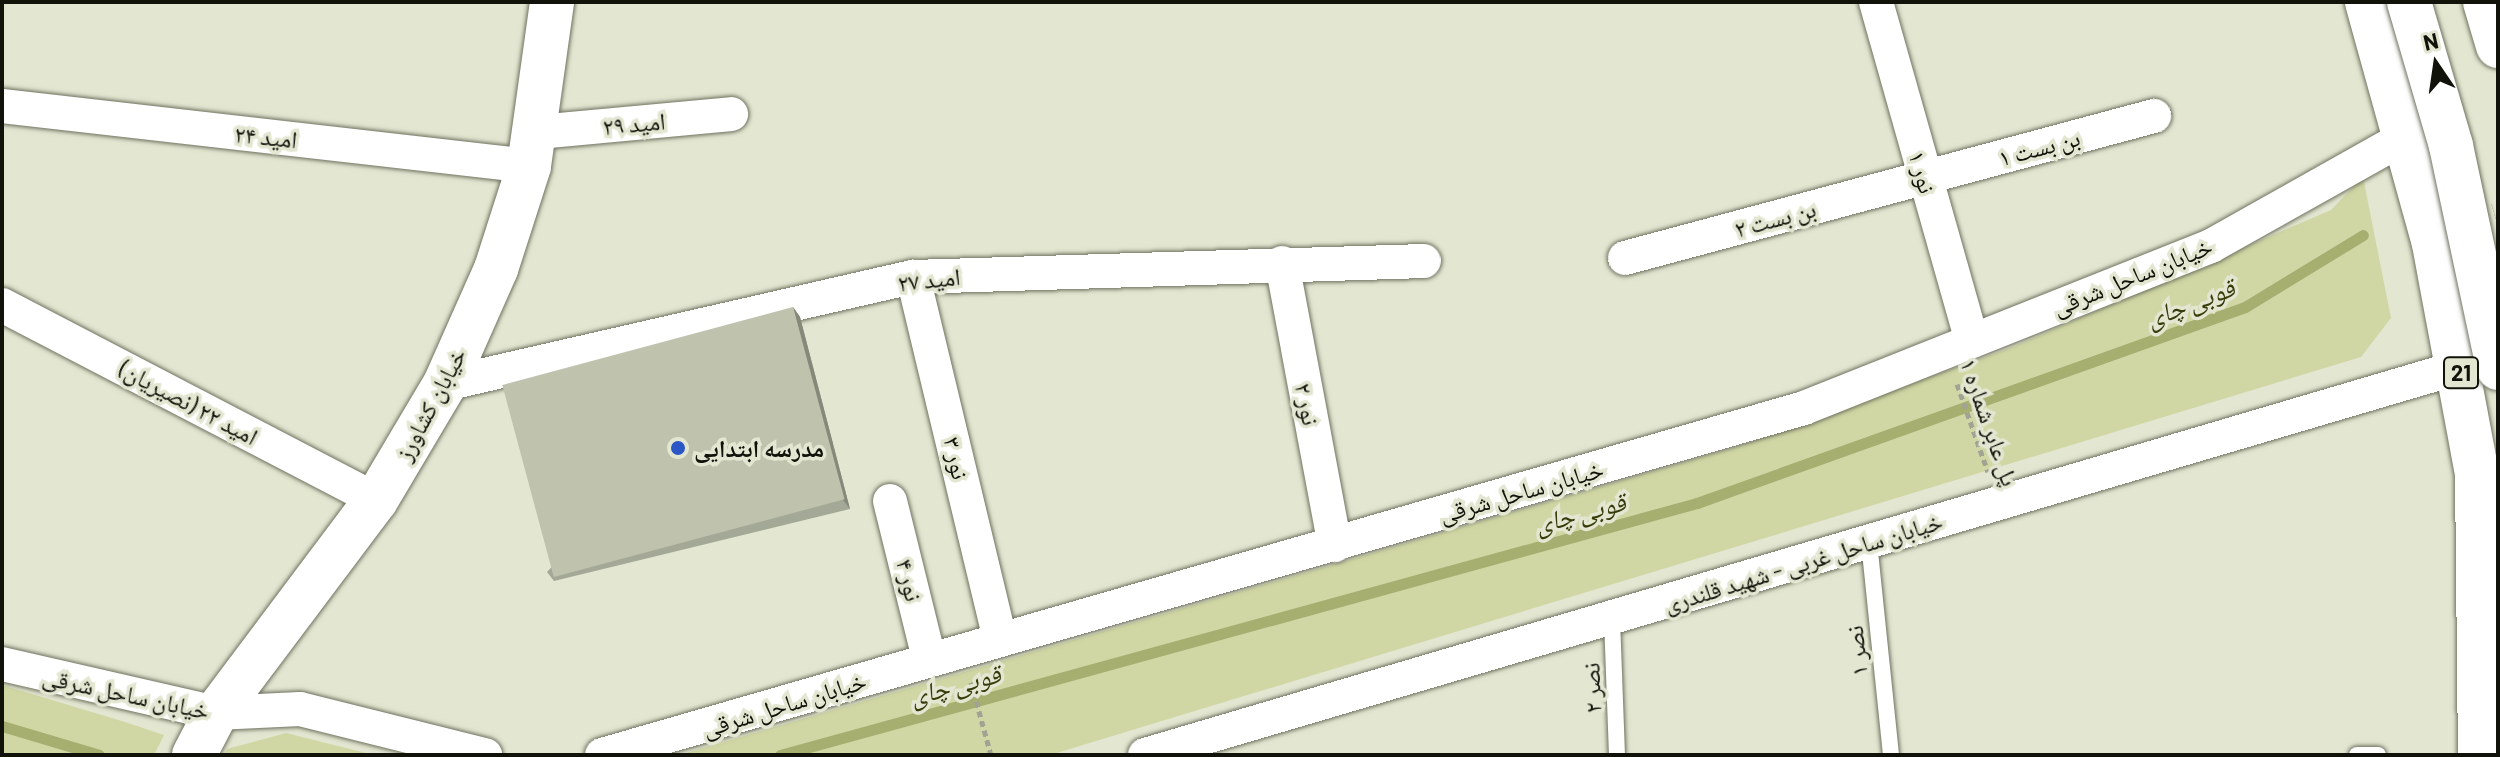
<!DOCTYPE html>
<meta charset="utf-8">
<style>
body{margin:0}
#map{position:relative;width:2500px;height:757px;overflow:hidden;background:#e3e6d1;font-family:Barlow,"Noto Naskh Arabic",sans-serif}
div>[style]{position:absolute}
.green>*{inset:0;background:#d0d7a4}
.stream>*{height:11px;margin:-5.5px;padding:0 5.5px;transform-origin:5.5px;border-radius:5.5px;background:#a6ae70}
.secondary-tunnel>*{height:44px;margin-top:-22px;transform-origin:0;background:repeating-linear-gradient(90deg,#c4c6b3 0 44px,transparent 0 66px)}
.path>*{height:5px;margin-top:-2.5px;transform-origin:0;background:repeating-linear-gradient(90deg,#a1a393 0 6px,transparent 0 10px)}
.roads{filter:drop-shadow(0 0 2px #6f725f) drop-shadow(0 0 2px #6f725f)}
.lane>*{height:16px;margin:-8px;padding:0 8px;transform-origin:8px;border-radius:8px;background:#fff}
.street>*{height:34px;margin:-17px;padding:0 17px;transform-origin:17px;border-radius:17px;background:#fff}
.secondary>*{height:44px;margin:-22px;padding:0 22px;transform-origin:22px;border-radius:22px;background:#fff}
.primary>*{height:44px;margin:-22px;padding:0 22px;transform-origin:22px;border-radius:22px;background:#fff}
.highway>*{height:44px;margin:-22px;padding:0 22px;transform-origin:22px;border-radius:22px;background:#fff}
.bridges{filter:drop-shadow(0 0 2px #6f725f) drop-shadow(0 0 2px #6f725f)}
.highway-bridge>*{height:44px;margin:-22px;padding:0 22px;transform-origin:22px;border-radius:22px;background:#fff}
.wall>*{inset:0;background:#a4a896}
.shaded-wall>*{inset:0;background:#86887a}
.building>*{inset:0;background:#bfc3ae;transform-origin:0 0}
.dots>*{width:22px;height:22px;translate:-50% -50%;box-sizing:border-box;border:4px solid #e3e6d1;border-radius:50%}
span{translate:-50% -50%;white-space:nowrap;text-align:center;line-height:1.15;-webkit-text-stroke:7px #e3e6d1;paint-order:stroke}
.shield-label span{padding:2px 6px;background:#e3e6d1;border:2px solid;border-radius:6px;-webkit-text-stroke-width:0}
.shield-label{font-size:22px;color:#11120a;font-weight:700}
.street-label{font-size:24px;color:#11120a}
.poi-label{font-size:24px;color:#11120a;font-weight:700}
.left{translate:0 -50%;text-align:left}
.water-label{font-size:26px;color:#373b09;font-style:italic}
.frame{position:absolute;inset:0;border:4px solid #11120a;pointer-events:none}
.north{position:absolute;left:2396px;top:24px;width:80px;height:80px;-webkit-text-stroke:6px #e3e6d1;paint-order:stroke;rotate:347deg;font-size:22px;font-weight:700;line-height:32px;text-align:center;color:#11120a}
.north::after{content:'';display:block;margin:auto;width:28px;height:36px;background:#11120a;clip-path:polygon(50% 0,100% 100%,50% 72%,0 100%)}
</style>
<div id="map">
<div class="green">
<div style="clip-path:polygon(2363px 177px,2391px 318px,2361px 357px,1050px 755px,679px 755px,1740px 446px,2015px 346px,2331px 210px)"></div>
<div style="clip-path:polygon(2px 685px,125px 722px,164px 735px,154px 755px,2px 755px)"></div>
<div style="clip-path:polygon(286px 733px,374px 755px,224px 755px,227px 749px)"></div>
</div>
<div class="stream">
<div style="left:2px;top:726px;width:101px;rotate:16.6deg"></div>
<div style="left:780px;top:755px;width:951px;rotate:-15.37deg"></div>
<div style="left:1697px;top:503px;width:582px;rotate:-19.68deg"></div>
<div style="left:2245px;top:307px;width:138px;rotate:-31.4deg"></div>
</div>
<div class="secondary-tunnel">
<div style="left:2434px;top:244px;width:67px;rotate:-16.5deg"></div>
</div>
<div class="path">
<div style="left:1957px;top:384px;width:93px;rotate:70.6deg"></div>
<div style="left:971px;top:682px;width:76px;rotate:74.7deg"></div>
</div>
<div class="roads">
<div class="lane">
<div style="left:1869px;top:542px;width:214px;rotate:84.1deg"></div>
<div style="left:1612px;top:619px;width:136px;rotate:87.9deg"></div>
<div style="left:2357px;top:755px;width:21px"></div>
</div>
<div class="street">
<div style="left:1876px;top:2px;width:352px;rotate:74.2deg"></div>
<div style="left:2px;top:106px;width:530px;rotate:6.5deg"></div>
<div style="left:538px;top:132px;width:194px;rotate:-5.3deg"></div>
<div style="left:1625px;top:258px;width:548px;rotate:-15.03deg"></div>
<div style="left:1282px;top:263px;width:287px;rotate:79.4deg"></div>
<div style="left:913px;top:277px;width:373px;rotate:76.5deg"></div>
<div style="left:2px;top:305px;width:422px;rotate:27.5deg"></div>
<div style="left:445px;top:384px;width:480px;rotate:-12.9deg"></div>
<div style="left:913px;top:277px;width:511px;rotate:-1.79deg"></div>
<div style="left:890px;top:501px;width:163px;rotate:76.1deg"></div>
<div style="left:2px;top:664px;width:220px;rotate:12.9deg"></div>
<div style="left:216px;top:713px;width:84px;rotate:-2.7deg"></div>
<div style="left:300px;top:709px;width:191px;rotate:14deg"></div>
<div style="left:602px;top:755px;width:1251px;rotate:-16.1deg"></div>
<div style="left:1804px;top:408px;width:438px;rotate:-21.7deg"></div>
<div style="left:2211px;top:246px;width:225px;rotate:-29.3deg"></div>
<div style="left:1145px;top:755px;width:1371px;rotate:-16.44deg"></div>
</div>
<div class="secondary">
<div style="left:194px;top:755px;width:47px;rotate:-62.4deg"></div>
<div style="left:216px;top:713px;width:266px;rotate:-53.1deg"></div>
<div style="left:376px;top:500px;width:135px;rotate:-59.3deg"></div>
<div style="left:445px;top:384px;width:126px;rotate:-66.1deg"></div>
<div style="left:496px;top:269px;width:108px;rotate:-72.2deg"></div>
<div style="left:529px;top:166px;width:166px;rotate:-82deg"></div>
</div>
<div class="primary">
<div style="left:2367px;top:2px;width:251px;rotate:74.5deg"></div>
<div style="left:2434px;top:244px;width:233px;rotate:79.4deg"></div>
<div style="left:2477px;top:473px;width:282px;rotate:89.4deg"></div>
</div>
<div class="highway">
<div style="left:2485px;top:2px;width:46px;rotate:73.5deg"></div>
</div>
</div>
<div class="bridges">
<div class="highway-bridge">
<div style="left:2409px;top:2px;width:150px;rotate:73.7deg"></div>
<div style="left:2451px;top:146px;width:227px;rotate:78deg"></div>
</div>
</div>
<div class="wall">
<div style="clip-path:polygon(793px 307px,800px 317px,850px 509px,554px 581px,547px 572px)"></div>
</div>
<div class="shaded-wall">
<div style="clip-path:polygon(793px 307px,800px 317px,850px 509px,843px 500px)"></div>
</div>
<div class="building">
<div style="left:793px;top:307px;width:199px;height:301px;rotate:75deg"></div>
</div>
<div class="dots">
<div style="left:678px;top:448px;background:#2b57c6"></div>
</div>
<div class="shield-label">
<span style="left:2461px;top:373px">21</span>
</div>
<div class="street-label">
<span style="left:634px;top:123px;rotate:-5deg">امید ۲۹</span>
<span style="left:266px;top:136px;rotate:6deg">امید ۲۴</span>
<span style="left:2039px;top:147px;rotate:-15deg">بن بست ۱</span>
<span style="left:1923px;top:172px;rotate:74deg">نور ۱</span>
<span style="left:1775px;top:218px;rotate:-15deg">بن بست ۲</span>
<span style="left:2132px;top:276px;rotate:-22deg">خیابان ساحل شرقی</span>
<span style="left:929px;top:279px;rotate:-6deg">امید ۲۷</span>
<span style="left:189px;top:402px;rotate:28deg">امید ۲۲ (نصیریان)</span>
<span style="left:430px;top:404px;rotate:-62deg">خیابان کشاورز</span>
<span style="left:1308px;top:404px;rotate:79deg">نور ۲</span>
<span style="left:1990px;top:422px;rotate:71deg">پل عابر شماره ۱</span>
<span style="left:957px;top:458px;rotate:77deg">نور ۳</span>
<span style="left:1521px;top:491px;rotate:-16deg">خیابان ساحل شرقی</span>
<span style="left:1803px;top:562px;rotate:-17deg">خیابان ساحل غربی - شهید قلندری</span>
<span style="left:910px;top:580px;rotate:76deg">نور ۴</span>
<span style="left:1856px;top:651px;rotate:-96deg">نصر ۱</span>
<span style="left:1591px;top:688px;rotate:-92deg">نصر ۲</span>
<span style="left:126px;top:693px;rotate:12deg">خیابان ساحل شرقی</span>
<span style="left:784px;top:704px;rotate:-17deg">خیابان ساحل شرقی</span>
</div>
<div class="poi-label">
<span class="left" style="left:694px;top:448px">مدرسه ابتدایی</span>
</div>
<div class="water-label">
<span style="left:2190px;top:302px;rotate:-21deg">قوبی چای</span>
<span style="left:1580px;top:512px;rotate:-15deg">قوبی چای</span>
<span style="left:955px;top:684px;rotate:-15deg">قوبی چای</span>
</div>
<div class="frame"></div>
<div class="north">N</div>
</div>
